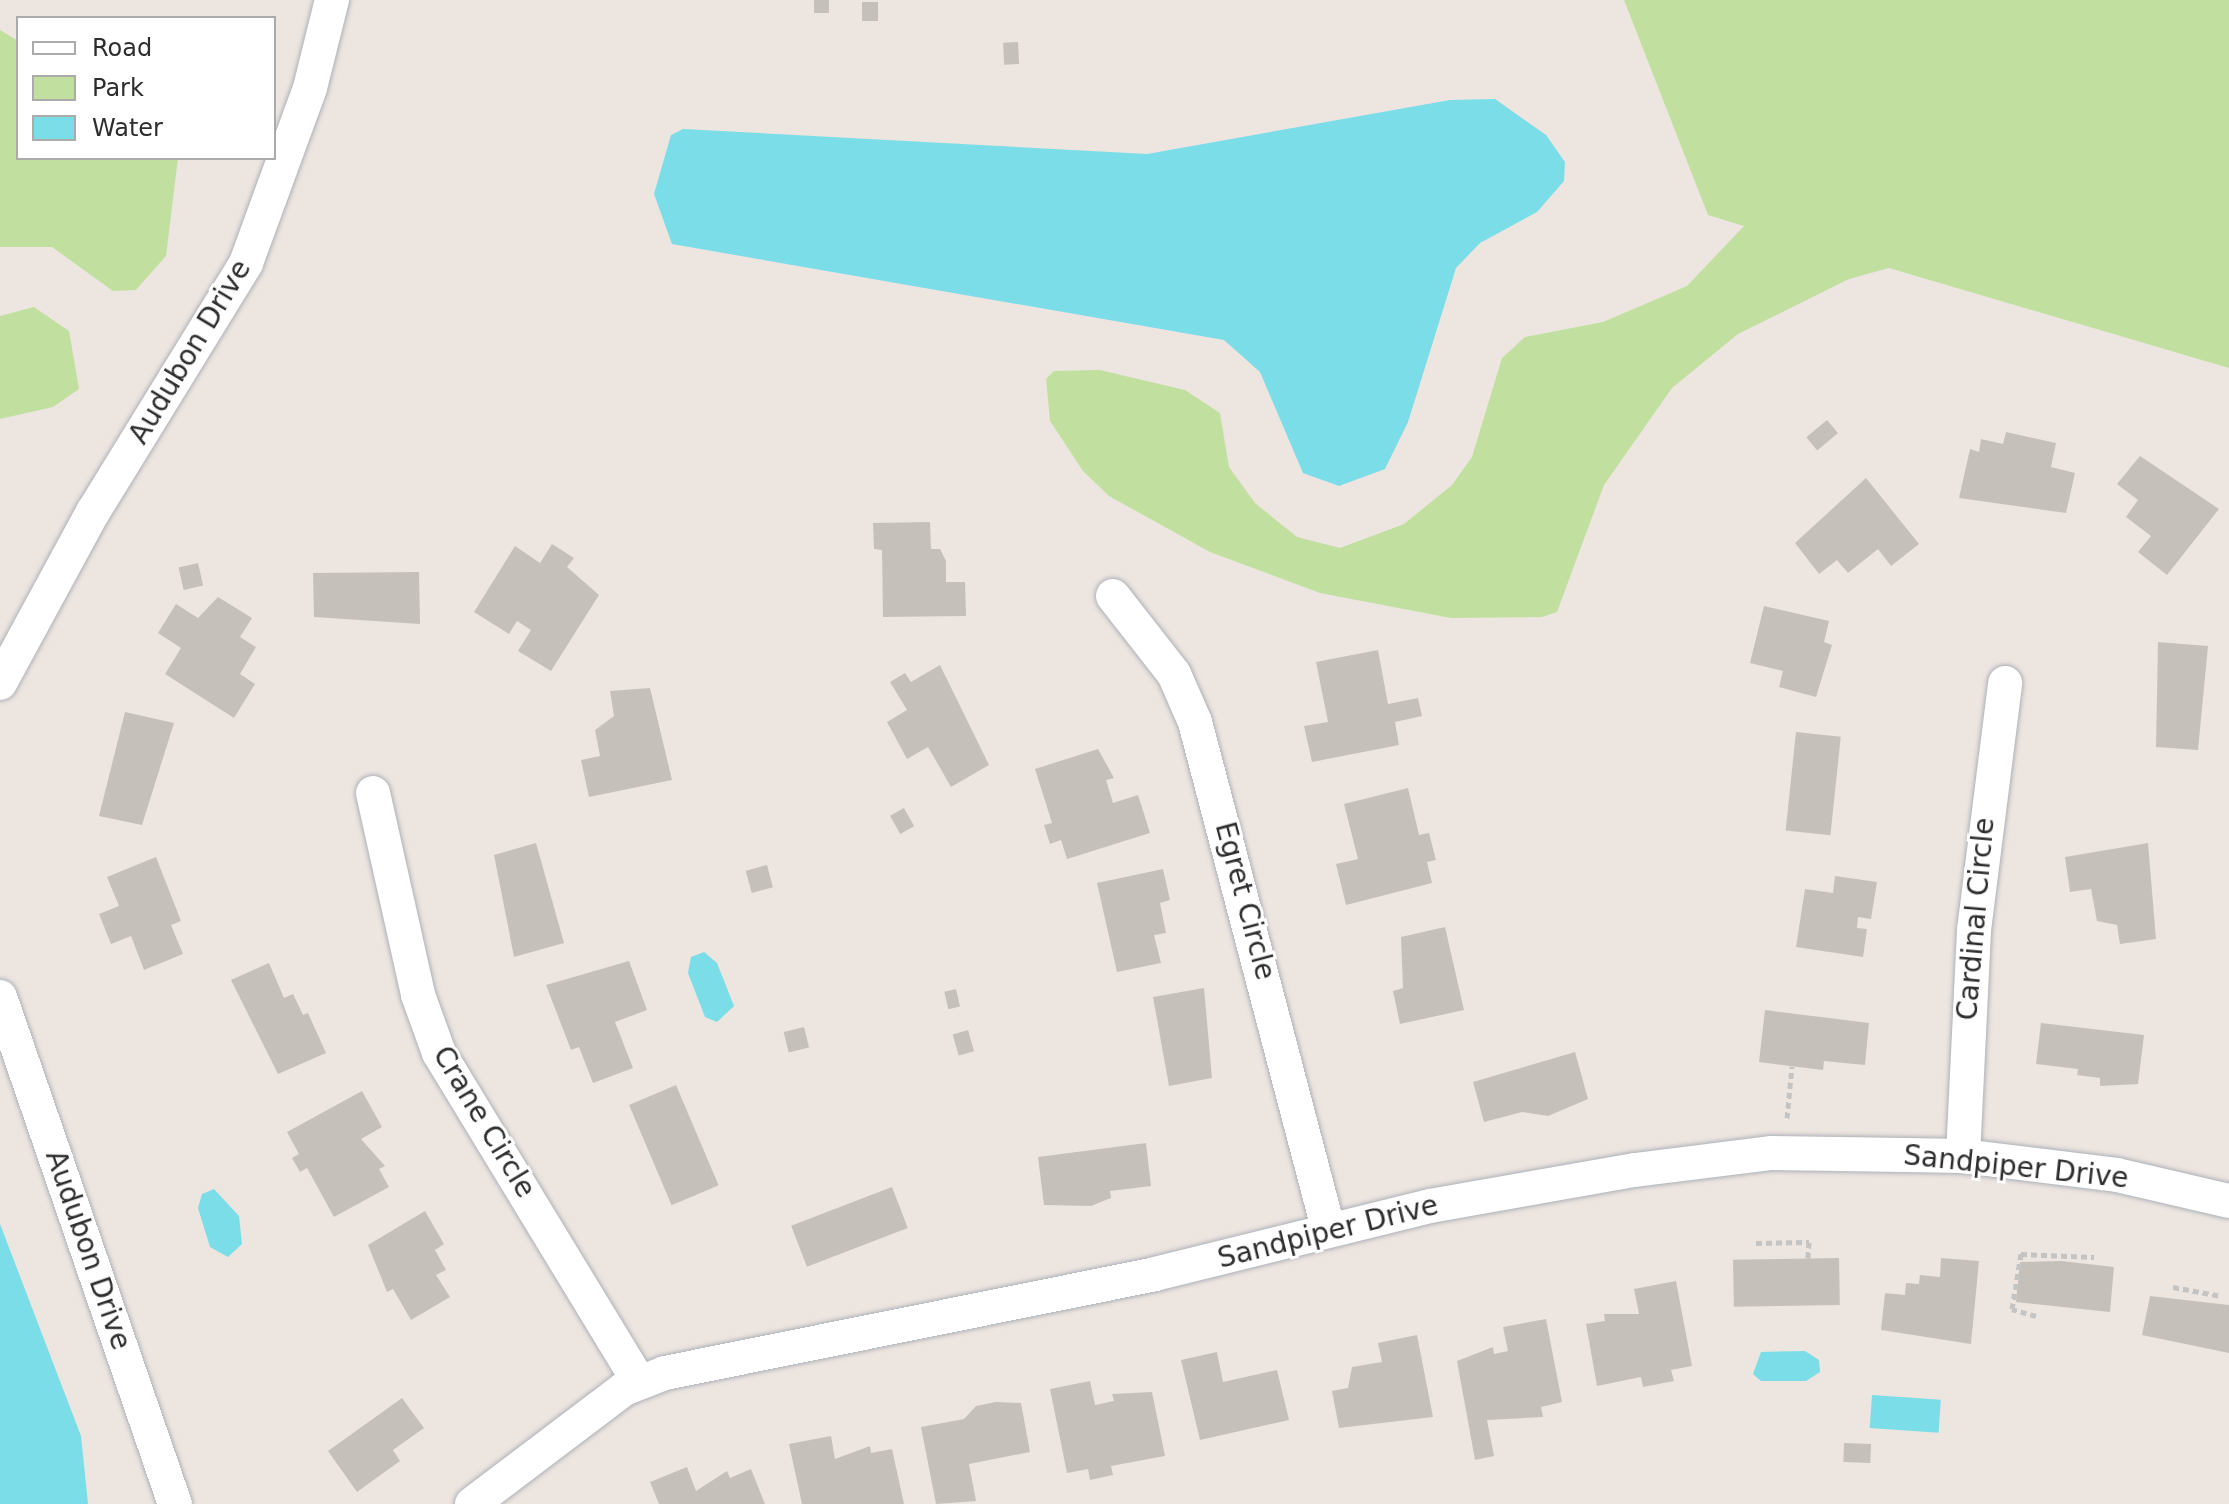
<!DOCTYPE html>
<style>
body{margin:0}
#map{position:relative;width:2229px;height:1504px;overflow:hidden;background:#ede5e0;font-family:"DejaVu Sans",sans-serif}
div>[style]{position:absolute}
.green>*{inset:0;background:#c1e0a0}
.water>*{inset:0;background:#7adde8;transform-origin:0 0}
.building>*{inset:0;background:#c6c0bb;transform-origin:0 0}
.path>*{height:5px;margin-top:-2.5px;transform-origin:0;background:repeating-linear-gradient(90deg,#c4c4c4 0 6px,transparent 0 10px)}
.roads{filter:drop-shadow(0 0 2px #adb1b8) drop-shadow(0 0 2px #adb1b8)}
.minor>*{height:34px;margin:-17px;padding:0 17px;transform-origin:17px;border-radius:17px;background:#fff}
span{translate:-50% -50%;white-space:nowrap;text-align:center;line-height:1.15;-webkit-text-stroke:6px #fff;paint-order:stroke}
.street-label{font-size:28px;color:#2d2d2d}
.legend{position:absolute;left:16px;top:16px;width:260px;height:144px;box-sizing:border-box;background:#fff;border:2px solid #ababab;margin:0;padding:10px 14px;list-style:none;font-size:24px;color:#2d2d2d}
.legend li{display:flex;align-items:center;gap:16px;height:40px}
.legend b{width:40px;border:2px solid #ababab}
</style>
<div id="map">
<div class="green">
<div style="clip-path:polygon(1624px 0,2229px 0,2229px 368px,1889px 268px,1849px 279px,1738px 334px,1672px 388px,1604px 485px,1557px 612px,1542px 617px,1451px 618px,1320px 593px,1210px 552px,1109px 496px,1083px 471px,1050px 421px,1046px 379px,1054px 371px,1100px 370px,1185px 390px,1220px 413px,1229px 467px,1255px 503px,1297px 537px,1340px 548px,1404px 524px,1452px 485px,1472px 457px,1502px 358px,1525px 337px,1603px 322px,1687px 286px,1744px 226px,1708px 215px)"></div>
<div style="clip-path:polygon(0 30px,18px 41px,18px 158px,178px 158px,166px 256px,136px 290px,113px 291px,52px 247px,0 247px)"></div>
<div style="clip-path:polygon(34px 307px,69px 331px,79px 389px,53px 407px,0 419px,0 316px)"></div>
</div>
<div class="water">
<div style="clip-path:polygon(1495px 99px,1546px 135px,1565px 162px,1564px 181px,1537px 212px,1480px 243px,1456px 268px,1408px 422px,1385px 469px,1339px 486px,1303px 473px,1260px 372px,1224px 340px,672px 244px,654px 194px,671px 135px,683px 129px,1147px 154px,1450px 100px)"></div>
<div style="clip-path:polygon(704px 952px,717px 963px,734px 1006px,717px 1022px,705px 1017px,688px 973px,691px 957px)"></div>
<div style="clip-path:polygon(214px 1189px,239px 1216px,242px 1244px,228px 1257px,210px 1247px,198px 1208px,202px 1194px)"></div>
<div style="clip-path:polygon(0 1224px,81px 1436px,88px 1504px,0 1504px)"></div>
<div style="clip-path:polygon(1805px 1351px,1819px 1360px,1820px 1372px,1806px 1381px,1761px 1381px,1753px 1374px,1761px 1352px)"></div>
<div style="left:1872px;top:1395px;width:69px;height:33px;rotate:4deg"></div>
</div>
<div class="building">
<div style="left:814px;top:0;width:15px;height:13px"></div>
<div style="left:862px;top:2px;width:16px;height:19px"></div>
<div style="left:1018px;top:42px;width:22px;height:15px;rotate:87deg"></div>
<div style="left:1827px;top:420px;width:17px;height:27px;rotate:50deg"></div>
<div style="clip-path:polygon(2006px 432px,2056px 443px,2051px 467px,2075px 473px,2066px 513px,1959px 498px,1970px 449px,1979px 452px,1981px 439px,2003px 444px)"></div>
<div style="clip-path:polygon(2140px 456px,2219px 509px,2167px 575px,2138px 552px,2151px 536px,2126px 517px,2138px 500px,2117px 484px)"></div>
<div style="clip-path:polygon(1866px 478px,1919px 544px,1891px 566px,1878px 549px,1848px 573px,1837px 560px,1819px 574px,1795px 543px)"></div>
<div style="clip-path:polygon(930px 522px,931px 549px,940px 549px,946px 561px,946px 582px,965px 582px,966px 616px,883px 617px,882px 550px,874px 549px,873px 523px)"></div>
<div style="clip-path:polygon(552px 544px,574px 558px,567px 567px,599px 595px,551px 671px,518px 651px,531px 630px,517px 621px,509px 634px,474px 612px,515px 546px,540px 563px)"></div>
<div style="left:198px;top:563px;width:23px;height:20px;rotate:77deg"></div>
<div style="clip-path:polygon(419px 572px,420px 624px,314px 617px,313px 573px)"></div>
<div style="clip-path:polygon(218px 597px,252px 618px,240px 637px,256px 647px,240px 674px,255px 684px,234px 718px,165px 674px,181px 648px,158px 633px,176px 604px,198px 618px)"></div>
<div style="clip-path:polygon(1764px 606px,1829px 621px,1824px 642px,1832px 645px,1816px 697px,1779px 687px,1783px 671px,1750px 663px)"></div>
<div style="clip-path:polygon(2158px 642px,2208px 646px,2198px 750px,2156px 747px)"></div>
<div style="clip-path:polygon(1378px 650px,1388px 704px,1418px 698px,1422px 716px,1395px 722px,1399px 745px,1312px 762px,1304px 726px,1328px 722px,1316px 662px)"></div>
<div style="clip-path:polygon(940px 665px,989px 765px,951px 787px,928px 747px,907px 759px,887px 722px,907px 710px,890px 682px,905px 673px,911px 682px)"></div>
<div style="clip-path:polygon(650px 688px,672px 780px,589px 797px,581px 760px,600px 756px,595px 730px,614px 716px,610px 691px)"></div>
<div style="clip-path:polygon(125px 712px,174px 723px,142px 825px,99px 816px)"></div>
<div style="left:1796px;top:732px;width:45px;height:99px;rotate:6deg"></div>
<div style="clip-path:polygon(1098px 749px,1114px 778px,1106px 780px,1113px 803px,1138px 795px,1150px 833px,1067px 859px,1061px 840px,1050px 844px,1044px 825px,1052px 823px,1035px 769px)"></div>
<div style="clip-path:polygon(1408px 788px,1419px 835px,1429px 833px,1436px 860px,1427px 862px,1432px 883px,1346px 905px,1336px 864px,1358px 859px,1344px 804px)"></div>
<div style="left:904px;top:808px;width:21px;height:16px;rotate:61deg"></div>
<div style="clip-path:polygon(536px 843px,564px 943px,514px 957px,494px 855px)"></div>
<div style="clip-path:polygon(2148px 843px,2156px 939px,2120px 944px,2117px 925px,2097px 921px,2091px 889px,2070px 892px,2065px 857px)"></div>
<div style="clip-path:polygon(156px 857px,181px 921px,171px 925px,183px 954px,144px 970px,131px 936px,111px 944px,99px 914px,119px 906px,107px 877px)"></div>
<div style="left:767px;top:865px;width:23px;height:22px;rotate:75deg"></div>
<div style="clip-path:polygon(1163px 869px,1170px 900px,1160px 903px,1166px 933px,1154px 935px,1161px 963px,1117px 972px,1097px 883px)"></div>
<div style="clip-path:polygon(1835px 876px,1877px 882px,1871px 919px,1858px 917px,1857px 928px,1867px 929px,1863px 957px,1796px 947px,1805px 889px,1833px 893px)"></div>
<div style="clip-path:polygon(1445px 927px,1464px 1010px,1400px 1024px,1393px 991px,1403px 988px,1401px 937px)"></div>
<div style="clip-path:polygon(629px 961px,647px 1010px,615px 1022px,633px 1068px,593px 1083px,579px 1047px,571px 1050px,546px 985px)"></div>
<div style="clip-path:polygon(269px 963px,284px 998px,293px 994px,303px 1015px,308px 1013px,326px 1053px,278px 1074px,231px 980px)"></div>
<div style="clip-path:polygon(1204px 988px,1212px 1078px,1169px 1086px,1153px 997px)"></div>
<div style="left:956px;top:989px;width:18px;height:12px;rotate:77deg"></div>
<div style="clip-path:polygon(1765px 1010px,1869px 1023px,1865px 1065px,1824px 1061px,1823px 1070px,1759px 1062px)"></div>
<div style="clip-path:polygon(2041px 1023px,2144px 1035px,2138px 1084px,2100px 1086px,2100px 1078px,2077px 1075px,2078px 1069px,2036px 1064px)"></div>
<div style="left:804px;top:1027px;width:21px;height:21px;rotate:76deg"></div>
<div style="left:968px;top:1030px;width:22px;height:16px;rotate:74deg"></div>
<div style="clip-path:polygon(1575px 1052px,1588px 1099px,1548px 1116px,1522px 1112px,1484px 1122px,1473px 1082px)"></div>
<div style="left:676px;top:1085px;width:109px;height:51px;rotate:67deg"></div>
<div style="clip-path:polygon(362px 1091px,382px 1127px,361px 1139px,385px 1166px,379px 1169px,389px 1187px,334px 1217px,307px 1168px,300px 1172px,292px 1158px,299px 1154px,287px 1132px)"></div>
<div style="clip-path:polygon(1146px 1143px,1151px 1186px,1110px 1191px,1111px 1198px,1091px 1206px,1044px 1205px,1038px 1157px)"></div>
<div style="left:892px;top:1187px;width:44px;height:108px;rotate:69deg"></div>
<div style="clip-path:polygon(425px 1211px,444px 1244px,435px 1250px,446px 1270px,436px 1275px,450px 1297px,411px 1320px,393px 1289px,387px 1292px,368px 1245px)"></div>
<div style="left:1839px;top:1258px;width:47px;height:106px;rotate:89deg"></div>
<div style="clip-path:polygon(1941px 1258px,1979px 1261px,1971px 1344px,1881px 1330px,1885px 1293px,1905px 1295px,1906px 1283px,1919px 1284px,1920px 1275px,1940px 1277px)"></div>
<div style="clip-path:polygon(2061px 1261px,2114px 1267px,2110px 1312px,2016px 1302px,2020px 1262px)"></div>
<div style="clip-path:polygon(1676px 1281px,1692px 1366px,1671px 1370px,1674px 1381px,1643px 1387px,1641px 1377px,1597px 1386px,1586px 1324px,1605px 1321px,1604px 1314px,1639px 1314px,1634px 1289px)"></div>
<div style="clip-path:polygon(2150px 1296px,2229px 1305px,2229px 1353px,2142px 1335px)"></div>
<div style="clip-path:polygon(1546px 1319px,1562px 1402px,1541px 1407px,1543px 1417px,1487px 1420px,1494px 1456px,1475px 1460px,1457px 1361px,1493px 1347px,1494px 1354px,1508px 1351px,1503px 1327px)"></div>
<div style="clip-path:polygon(1417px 1335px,1433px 1417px,1339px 1428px,1332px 1391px,1348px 1388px,1352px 1367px,1382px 1362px,1378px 1343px)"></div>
<div style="clip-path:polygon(1217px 1352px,1223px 1382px,1277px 1370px,1289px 1420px,1200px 1440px,1181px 1360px)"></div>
<div style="clip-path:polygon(1090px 1381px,1095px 1405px,1114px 1401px,1112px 1394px,1152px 1392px,1165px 1456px,1111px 1466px,1113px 1475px,1090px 1480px,1088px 1469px,1067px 1473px,1050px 1389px)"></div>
<div style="clip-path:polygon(402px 1398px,424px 1428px,393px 1450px,400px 1461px,357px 1492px,328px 1451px)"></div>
<div style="clip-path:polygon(996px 1402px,1021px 1403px,1030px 1452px,969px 1464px,976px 1501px,936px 1504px,921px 1427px,964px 1419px,976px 1406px)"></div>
<div style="clip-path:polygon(831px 1436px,835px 1459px,870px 1446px,871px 1453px,892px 1449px,904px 1504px,802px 1504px,789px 1444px)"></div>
<div style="left:1844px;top:1443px;width:27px;height:19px;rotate:2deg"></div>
<div style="clip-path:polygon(687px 1467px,696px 1491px,727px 1471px,730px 1478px,751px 1469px,765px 1504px,659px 1504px,650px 1482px)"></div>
</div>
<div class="path">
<div style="left:1787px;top:1118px;width:52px;rotate:-84.5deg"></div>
<div style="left:1756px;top:1243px;width:53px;rotate:-1.1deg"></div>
<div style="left:1809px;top:1242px;width:16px;rotate:94deg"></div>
<div style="left:2173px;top:1287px;width:49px;rotate:10.6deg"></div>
<div style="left:2036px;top:1316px;width:25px;rotate:-164deg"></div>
<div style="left:2012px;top:1309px;width:56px;rotate:-80.7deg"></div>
<div style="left:2021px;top:1254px;width:73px;rotate:2.4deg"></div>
</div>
<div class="roads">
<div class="minor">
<div style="left:1113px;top:596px;width:99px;rotate:52deg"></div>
<div style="left:1174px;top:674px;width:52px;rotate:66.4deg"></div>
<div style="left:1195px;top:722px;width:523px;rotate:75.27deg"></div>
<div style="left:0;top:683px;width:195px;rotate:-61.5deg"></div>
<div style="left:93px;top:512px;width:292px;rotate:-58.4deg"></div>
<div style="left:246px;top:263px;width:186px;rotate:-69.9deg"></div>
<div style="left:310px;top:88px;width:91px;rotate:-76deg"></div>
<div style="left:373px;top:793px;width:207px;rotate:77.4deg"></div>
<div style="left:418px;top:995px;width:62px;rotate:70.1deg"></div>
<div style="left:439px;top:1053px;width:385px;rotate:58.7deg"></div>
<div style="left:0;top:997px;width:536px;rotate:70.96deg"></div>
<div style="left:1963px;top:1156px;width:226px;rotate:-87.2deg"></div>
<div style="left:1974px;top:930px;width:249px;rotate:-82.8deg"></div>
<div style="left:472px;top:1504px;width:191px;rotate:-37.1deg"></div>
<div style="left:624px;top:1389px;width:44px;rotate:-21.3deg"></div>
<div style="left:665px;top:1373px;width:500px;rotate:-11.4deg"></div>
<div style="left:1155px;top:1274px;width:283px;rotate:-13.9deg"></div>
<div style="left:1430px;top:1206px;width:208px;rotate:-10deg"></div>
<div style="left:1635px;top:1170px;width:138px;rotate:-7.1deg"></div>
<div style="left:1772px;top:1153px;width:191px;rotate:0.9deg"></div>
<div style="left:1963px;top:1156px;width:155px;rotate:7deg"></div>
<div style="left:2117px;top:1175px;width:115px;rotate:13.1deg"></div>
</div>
</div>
<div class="street-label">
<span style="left:190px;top:352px;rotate:-59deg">Audubon Drive</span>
<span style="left:1245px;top:901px;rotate:75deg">Egret Circle</span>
<span style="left:1976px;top:919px;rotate:-85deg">Cardinal Circle</span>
<span style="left:484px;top:1122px;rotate:59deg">Crane Circle</span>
<span style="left:2016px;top:1167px;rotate:6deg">Sandpiper Drive</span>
<span style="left:1328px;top:1232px;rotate:-14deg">Sandpiper Drive</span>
<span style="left:88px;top:1250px;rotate:71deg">Audubon Drive</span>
</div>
<ul class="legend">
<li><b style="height:10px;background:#fff"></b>Road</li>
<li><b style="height:22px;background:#c1e0a0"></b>Park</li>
<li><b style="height:22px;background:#7adde8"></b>Water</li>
</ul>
</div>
